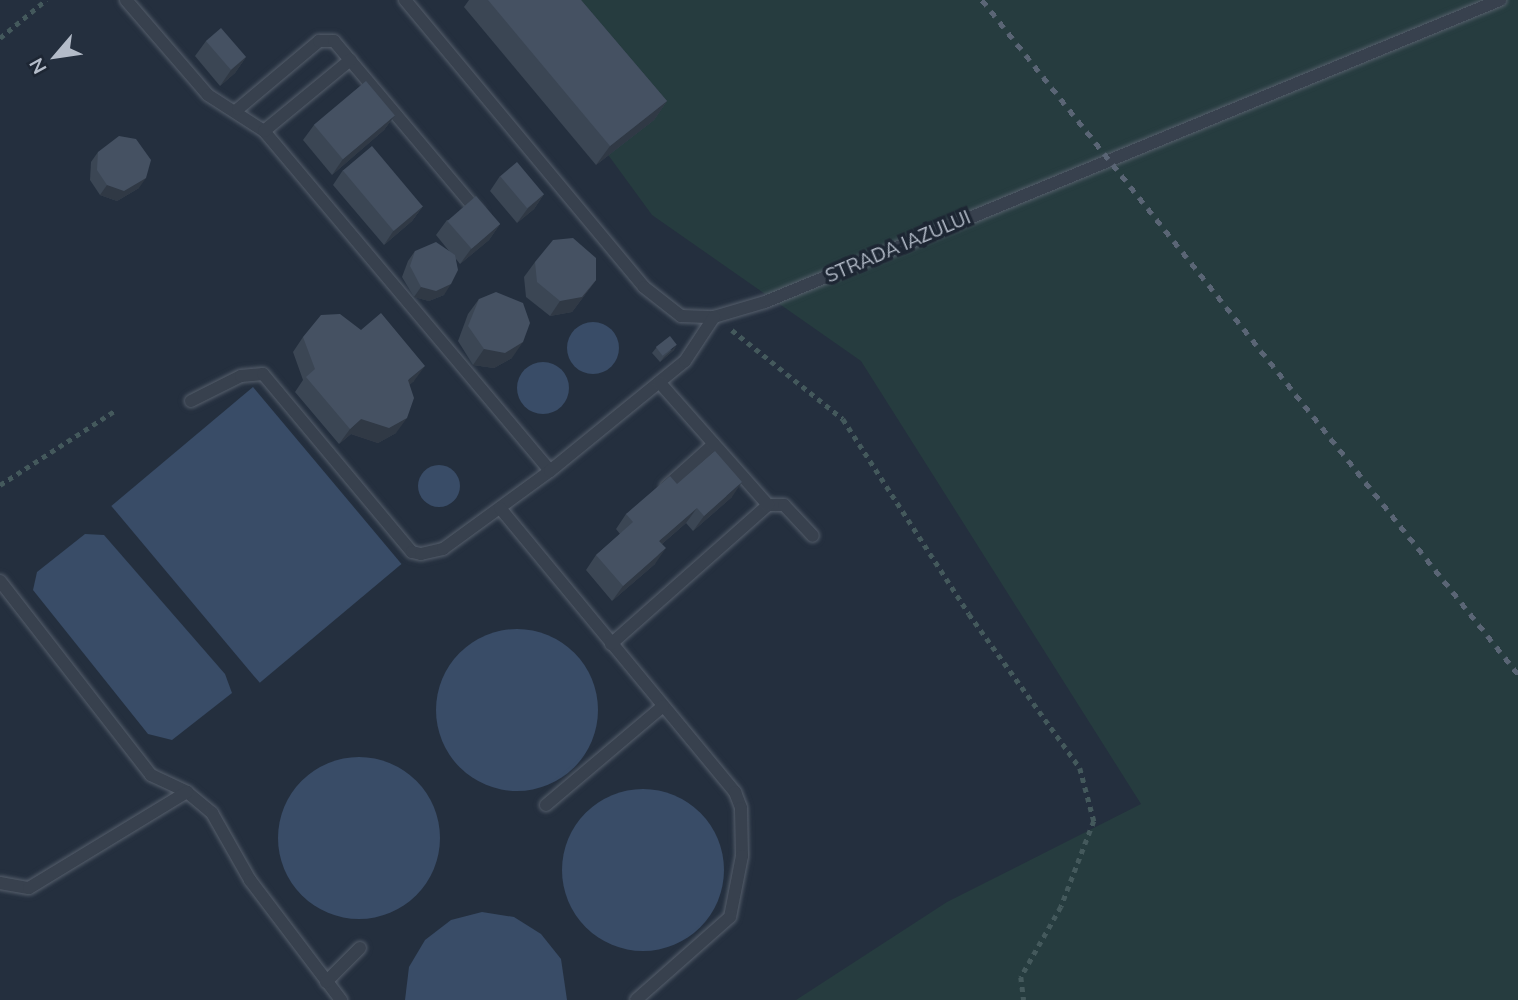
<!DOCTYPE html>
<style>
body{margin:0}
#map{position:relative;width:1518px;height:1000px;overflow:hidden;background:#242f3e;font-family:Mulish,sans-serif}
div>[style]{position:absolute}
.green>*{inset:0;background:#263c3f}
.water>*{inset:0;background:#394c67;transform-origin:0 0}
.round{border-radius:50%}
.path>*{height:4.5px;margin-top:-2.25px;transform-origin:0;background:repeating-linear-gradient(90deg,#44595c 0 5px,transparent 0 10px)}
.roads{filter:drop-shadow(0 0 2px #565f6c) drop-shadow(0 0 2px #565f6c)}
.service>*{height:12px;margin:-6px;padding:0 6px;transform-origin:6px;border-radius:6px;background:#38414e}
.rail>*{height:5px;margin-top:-2.5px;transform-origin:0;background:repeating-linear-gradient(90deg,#5a6575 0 7px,transparent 0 14px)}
.wall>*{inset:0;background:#3b4654}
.shaded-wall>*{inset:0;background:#303945}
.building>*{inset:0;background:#455162;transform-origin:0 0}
span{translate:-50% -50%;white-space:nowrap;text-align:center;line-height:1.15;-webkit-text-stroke:7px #1d2633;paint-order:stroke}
.street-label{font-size:19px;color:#b4bcc9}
.north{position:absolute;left:21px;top:21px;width:70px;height:70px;-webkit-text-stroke:5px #1d2633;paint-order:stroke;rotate:241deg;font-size:19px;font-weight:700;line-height:28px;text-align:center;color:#b4bcc9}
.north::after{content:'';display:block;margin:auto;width:24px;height:32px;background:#b4bcc9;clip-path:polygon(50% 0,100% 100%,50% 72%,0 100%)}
</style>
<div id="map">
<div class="green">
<div style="clip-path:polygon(495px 0,1518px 0,1518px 1000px,796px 1000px,947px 902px,1141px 804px,861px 361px,652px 215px)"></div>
</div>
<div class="water">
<div class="round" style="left:567px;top:322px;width:52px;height:52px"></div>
<div class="round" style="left:517px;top:362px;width:52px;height:52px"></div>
<div style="left:253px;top:387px;width:231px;height:185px;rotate:50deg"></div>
<div class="round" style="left:418px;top:465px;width:42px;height:42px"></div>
<div style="clip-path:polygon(85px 534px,104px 535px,225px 674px,232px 693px,172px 740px,148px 734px,33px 590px,37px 572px)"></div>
<div class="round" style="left:436px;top:629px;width:162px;height:162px"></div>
<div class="round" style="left:278px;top:757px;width:162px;height:162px"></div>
<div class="round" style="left:562px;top:789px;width:162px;height:162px"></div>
<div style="clip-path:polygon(482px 912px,514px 917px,541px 934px,561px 959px,567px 1000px,405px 1000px,409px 967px,425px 940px,451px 920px)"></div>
</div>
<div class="path">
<div style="left:0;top:38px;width:60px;rotate:-39.6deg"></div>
<div style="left:732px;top:330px;width:142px;rotate:38.7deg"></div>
<div style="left:843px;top:419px;width:232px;rotate:57.1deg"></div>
<div style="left:969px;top:614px;width:190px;rotate:54.2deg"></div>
<div style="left:1080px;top:768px;width:55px;rotate:75.2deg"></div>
<div style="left:1094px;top:821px;width:92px;rotate:111deg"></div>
<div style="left:1061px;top:907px;width:81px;rotate:119.7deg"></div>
<div style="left:1021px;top:977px;width:23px;rotate:83deg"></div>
<div style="left:0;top:485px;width:138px;rotate:-32.9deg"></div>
</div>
<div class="roads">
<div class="service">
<div style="left:126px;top:0;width:125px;rotate:49.2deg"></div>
<div style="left:208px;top:95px;width:67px;rotate:32.7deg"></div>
<div style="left:264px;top:131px;width:444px;rotate:49.9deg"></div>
<div style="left:405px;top:0;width:373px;rotate:50.2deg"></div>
<div style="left:644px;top:287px;width:47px;rotate:38.1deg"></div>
<div style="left:681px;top:316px;width:33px;rotate:2deg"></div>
<div style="left:714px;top:317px;width:53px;rotate:-16.4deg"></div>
<div style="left:765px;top:302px;width:795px;rotate:-22.34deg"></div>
<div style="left:238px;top:109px;width:106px;rotate:-40deg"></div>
<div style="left:319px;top:41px;width:15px"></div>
<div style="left:334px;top:41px;width:225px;rotate:49.9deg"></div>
<div style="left:264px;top:131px;width:112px;rotate:-39.5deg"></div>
<div style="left:191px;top:401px;width:56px;rotate:-26.6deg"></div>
<div style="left:241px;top:376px;width:22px;rotate:-5deg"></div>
<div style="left:263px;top:374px;width:232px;rotate:50.1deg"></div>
<div style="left:412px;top:552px;width:9px;rotate:13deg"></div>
<div style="left:421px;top:554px;width:23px;rotate:-13deg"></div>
<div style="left:443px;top:549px;width:132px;rotate:-36.1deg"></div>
<div style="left:550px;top:471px;width:174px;rotate:-39.2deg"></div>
<div style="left:685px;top:361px;width:53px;rotate:-56.6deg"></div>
<div style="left:666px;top:487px;width:64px;rotate:-41.9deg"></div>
<div style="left:768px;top:505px;width:16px"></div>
<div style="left:784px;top:505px;width:42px;rotate:46.9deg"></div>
<div style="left:500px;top:508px;width:369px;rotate:50.4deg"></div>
<div style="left:735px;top:792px;width:17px;rotate:69deg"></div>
<div style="left:741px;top:808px;width:48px;rotate:88.8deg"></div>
<div style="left:742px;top:856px;width:62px;rotate:101.1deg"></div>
<div style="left:730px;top:917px;width:125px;rotate:138.6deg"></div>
<div style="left:0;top:581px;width:246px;rotate:52.1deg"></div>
<div style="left:151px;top:775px;width:40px;rotate:25deg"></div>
<div style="left:187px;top:792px;width:33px;rotate:40deg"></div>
<div style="left:212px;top:813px;width:77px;rotate:60.4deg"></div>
<div style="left:250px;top:880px;width:151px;rotate:52.8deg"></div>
<div style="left:611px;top:644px;width:210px;rotate:-41.5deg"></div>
<div style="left:768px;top:505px;width:164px;rotate:-131.5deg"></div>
<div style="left:546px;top:805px;width:153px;rotate:-40.2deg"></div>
<div style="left:0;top:883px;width:29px;rotate:10deg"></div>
<div style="left:29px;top:888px;width:185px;rotate:-31.3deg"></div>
<div style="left:326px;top:982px;width:48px;rotate:-45deg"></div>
</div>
</div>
<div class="rail">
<div style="left:982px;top:0;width:861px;rotate:51.51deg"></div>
</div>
<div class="wall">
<div style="clip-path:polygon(469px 0,581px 0,667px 101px,654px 120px,596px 165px,464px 7px)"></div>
<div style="clip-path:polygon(206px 41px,246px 57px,235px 73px,220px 86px,195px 56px)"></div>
<div style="clip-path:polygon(395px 115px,384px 130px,332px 175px,303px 140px,314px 125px)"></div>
<div style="clip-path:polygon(98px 152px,139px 188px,117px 201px,100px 195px,90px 180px,91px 162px)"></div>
<div style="clip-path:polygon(343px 170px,423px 206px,412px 221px,384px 245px,333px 185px)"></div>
<div style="clip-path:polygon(500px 176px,544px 194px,534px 209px,517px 223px,490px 191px)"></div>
<div style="clip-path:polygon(447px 220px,500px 224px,489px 240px,460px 264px,456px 259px,444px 295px,429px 301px,414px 297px,402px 277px,408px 261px,415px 251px,449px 251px,436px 235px)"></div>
<div style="clip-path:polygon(535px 262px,596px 280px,572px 312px,550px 316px,526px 297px,524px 277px)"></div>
<div style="clip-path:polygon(479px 299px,512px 358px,494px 368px,473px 365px,458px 341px,468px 314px)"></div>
<div style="clip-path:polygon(303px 337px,414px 381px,409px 385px,396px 433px,378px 443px,351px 434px,339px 444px,295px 392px,303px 380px,293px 352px)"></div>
<div style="clip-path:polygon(656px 348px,674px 350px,660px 362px,652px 353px)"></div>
<div style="clip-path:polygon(677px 484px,732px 497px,693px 531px,686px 523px,662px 544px,655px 564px,612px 601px,586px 570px,596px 555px,620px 534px,616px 529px,626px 514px)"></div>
</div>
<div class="shaded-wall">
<div style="clip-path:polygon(246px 57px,235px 73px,220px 86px,231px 70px)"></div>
<div style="clip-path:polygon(667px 101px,654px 120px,596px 165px,610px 146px)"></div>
<div style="clip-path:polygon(395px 115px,384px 130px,332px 175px,343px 159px)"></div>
<div style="clip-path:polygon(146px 178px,139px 188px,117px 201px,100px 195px,107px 185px)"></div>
<div style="clip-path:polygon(544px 194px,534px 209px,517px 223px,528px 208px)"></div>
<div style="clip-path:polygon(423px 206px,412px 221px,384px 245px,394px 230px)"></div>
<div style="clip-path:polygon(500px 224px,489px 240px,460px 264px,471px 249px)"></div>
<div style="clip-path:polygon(596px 280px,572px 312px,550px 316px,560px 301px)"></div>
<div style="clip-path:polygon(451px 284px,444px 295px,429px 301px,414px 297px,421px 287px)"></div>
<div style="clip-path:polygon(523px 342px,512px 358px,494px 368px,473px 365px,484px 349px)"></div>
<div style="clip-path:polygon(677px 345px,674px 350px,660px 362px,664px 357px)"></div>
<div style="clip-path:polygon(425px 366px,414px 381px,397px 395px,408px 380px)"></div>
<div style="clip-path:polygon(407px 418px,396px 433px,378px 443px,351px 434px,339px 444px,350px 429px,361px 419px)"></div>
<div style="clip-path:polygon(742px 482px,732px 497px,693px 531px,704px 516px)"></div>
<div style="clip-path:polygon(697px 508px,686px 523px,648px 556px,659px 541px)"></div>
<div style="clip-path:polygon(666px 548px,655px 564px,612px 601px,623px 586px)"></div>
</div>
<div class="building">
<div style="clip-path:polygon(488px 0,581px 0,667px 101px,610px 146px)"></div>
<div style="left:221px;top:28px;width:38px;height:20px;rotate:49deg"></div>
<div style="left:366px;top:81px;width:45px;height:68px;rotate:50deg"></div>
<div style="clip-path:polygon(119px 136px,136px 139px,151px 160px,146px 178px,124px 191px,107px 185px,97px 170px,98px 152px)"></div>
<div style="left:372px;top:146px;width:79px;height:38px;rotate:50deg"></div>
<div style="left:517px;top:162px;width:42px;height:22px;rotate:50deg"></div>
<div style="left:476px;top:196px;width:37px;height:38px;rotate:49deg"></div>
<div style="clip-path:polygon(573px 238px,596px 258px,596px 280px,582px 297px,560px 301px,537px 282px,535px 262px,553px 240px)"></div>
<div style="clip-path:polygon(436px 242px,455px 255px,458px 270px,451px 284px,436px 291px,421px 287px,410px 266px,415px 251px)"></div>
<div style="clip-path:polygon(496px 292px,523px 303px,530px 323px,523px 342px,505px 353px,484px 349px,468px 326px,479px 299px)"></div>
<div style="clip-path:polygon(381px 313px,425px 366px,408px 380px,414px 398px,407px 418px,389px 428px,361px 419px,350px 429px,306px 377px,315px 369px,303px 337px,321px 315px,340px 314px,361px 330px)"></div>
<div style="left:670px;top:336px;width:11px;height:18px;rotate:52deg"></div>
<div style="clip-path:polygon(715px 451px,742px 482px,704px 516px,697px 508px,659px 541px,666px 548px,623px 586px,596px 555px,633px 522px,626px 514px,670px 476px,677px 484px)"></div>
</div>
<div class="street-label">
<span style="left:898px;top:247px;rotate:-23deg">STRADA IAZULUI</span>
</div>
<div class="north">N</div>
</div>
